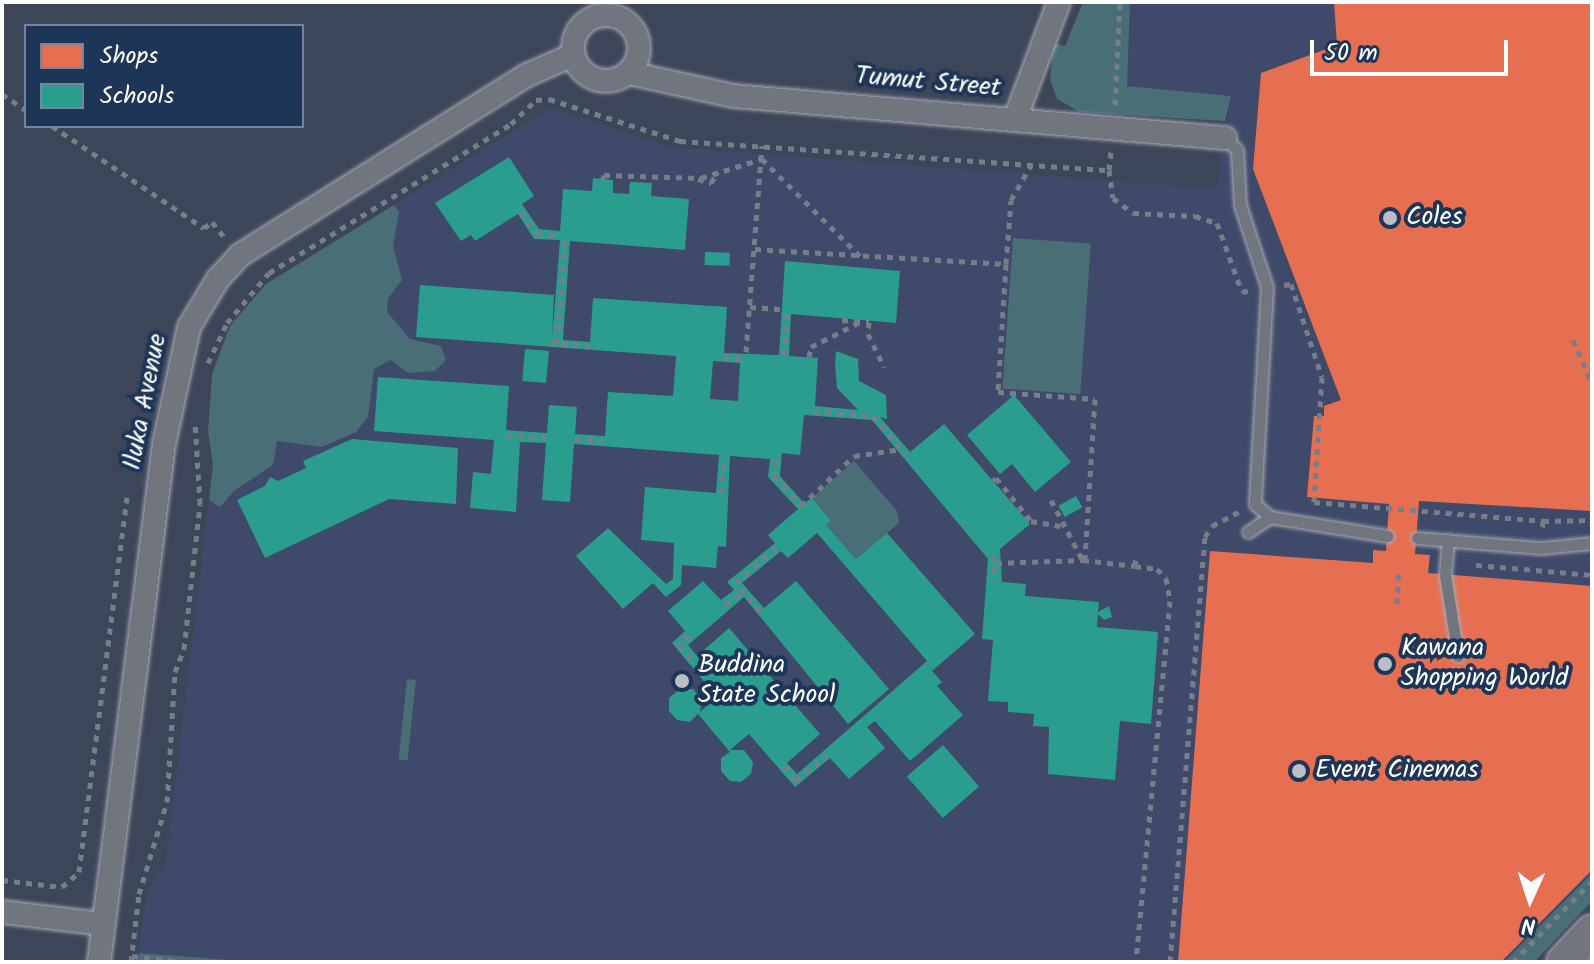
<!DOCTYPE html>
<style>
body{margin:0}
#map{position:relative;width:1594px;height:964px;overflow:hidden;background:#3d4558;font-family:Kalam,sans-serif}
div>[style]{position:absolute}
.built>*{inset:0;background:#3f496a}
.green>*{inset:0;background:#496e75;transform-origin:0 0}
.shops>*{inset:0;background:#e76f51}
.schools>*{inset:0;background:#2a9d8f;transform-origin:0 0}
.path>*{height:5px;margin-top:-2.5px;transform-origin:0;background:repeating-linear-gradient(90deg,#787e87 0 6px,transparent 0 12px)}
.roads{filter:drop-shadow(0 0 2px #a8abb4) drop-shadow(0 0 2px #a8abb4)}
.lane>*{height:11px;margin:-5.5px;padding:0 5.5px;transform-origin:5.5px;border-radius:5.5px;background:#70757e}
.street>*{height:22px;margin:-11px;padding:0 11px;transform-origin:11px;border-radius:11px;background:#70757e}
.street>.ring{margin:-11px;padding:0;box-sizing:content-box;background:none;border:22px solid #70757e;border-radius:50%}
.secondary>*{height:32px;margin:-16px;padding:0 16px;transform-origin:16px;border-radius:16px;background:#70757e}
.dots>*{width:22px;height:22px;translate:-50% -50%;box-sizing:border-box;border:4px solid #1d3557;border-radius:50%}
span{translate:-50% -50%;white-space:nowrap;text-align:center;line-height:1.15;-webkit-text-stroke:8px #1d3557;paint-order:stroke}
.street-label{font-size:26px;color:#fff}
.poi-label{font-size:26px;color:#fff}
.left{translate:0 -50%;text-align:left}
.frame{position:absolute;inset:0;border:4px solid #fff;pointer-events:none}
.legend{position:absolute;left:24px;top:24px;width:280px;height:104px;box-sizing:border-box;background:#1d3557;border:2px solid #77869a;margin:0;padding:10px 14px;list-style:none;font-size:24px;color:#fff}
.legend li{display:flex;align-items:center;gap:16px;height:40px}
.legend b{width:40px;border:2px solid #77869a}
.north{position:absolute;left:1490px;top:860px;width:80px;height:80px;-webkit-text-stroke:6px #1d3557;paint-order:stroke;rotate:183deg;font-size:22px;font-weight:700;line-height:32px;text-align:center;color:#fff}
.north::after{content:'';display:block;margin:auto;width:28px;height:36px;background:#fff;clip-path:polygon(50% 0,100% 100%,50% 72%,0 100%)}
.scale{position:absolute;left:1310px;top:40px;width:198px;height:36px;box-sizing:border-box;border:4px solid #fff;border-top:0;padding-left:10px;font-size:24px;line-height:28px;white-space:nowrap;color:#fff;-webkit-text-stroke:6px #1d3557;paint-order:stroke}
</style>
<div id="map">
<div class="built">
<div style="clip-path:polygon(1130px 2px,1592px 2px,1592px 873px,1504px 962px,257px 962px,139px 953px,146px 894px,166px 862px,213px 465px,208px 431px,212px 374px,230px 326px,266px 284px,551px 108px,669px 147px,1216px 189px,1231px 96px,1126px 86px)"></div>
</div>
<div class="green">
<div style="clip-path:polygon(1083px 2px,1130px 2px,1127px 86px,1231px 96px,1225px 121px,1080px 112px,1057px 99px,1050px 80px,1054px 43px,1065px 46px)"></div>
<div style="clip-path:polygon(394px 205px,399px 212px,393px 246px,402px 280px,388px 298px,387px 312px,410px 339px,441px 346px,446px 360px,435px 371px,408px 373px,391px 360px,374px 369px,368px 417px,356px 432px,322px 447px,277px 441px,273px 465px,234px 491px,220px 507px,209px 500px,213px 465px,208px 431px,212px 374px,230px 326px,266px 284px)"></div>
<div style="left:1013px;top:238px;width:78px;height:151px;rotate:4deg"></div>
<div style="clip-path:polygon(854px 461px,897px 511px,899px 523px,856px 559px,826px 525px,831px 521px,812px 498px)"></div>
<div style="left:407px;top:679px;width:9px;height:81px;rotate:6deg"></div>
<div style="clip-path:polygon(1592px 873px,1592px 901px,1534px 962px,1504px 962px)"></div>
<div style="clip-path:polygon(139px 953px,257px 962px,138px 962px)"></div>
</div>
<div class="shops">
<div style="clip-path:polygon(1334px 2px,1592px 2px,1592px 511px,1419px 501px,1415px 554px,1430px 555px,1428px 573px,1592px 586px,1592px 870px,1501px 962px,1178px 962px,1210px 551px,1373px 563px,1373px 550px,1386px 551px,1389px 504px,1307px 497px,1314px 416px,1324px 416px,1324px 406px,1341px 400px,1253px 169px,1261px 73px,1337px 45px)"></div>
</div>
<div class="schools">
<div style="clip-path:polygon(evenodd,509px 157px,534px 196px,522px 204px,539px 229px,560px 231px,563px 189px,592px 191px,593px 178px,613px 180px,613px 193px,629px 194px,630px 182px,652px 183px,651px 196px,689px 199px,685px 250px,570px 241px,563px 340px,590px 342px,593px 298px,727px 307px,724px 353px,779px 355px,785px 261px,900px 271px,896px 323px,791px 314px,789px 356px,818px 358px,815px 406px,858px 410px,837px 388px,835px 364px,836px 351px,858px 359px,859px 381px,886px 395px,887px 419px,880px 417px,910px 452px,944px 424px,1030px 524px,1000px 549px,1002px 582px,1026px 584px,1025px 596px,1099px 602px,1098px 612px,1109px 606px,1112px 617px,1104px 620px,1098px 614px,1097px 627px,1158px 632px,1151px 724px,1120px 721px,1115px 780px,1048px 774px,1049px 727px,1033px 726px,1034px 714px,1008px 712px,1008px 702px,988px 701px,993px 640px,982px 639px,988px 559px,872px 420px,804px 415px,800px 455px,782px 453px,780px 476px,804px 503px,812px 498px,831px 521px,826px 525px,856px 559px,887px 533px,975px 634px,932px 671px,942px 682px,937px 686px,963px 715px,910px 761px,875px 721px,867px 727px,885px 748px,849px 779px,830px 758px,795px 787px,749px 734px,730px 750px,744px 750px,753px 762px,751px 774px,741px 782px,730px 781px,721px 771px,721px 758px,730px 752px,698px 714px,690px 722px,677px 720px,669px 711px,669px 698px,680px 689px,693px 689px,702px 700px,700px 712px,717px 697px,672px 643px,685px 631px,668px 611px,703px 581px,721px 600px,734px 590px,727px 582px,775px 543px,768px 535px,798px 509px,768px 477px,770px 459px,730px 456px,726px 547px,718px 546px,716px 568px,682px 565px,681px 585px,666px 597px,653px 583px,623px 609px,576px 556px,608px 528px,666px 584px,673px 579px,674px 543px,641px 540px,645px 487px,716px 493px,719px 455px,574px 444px,570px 502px,542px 500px,546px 443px,520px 442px,516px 512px,470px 508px,473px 472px,491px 474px,494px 440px,374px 431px,378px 377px,509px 386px,506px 430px,547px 433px,549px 405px,577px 407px,575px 434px,605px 436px,608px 392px,673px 396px,676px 356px,416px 337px,420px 285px,554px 295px,552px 339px,560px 240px,534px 239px,518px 214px,475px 241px,471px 235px,461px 241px,435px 203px,509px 157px,713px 361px,740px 363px,738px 401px,710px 399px,713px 361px,509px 157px,817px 533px,927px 661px,797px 774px,787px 763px,820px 734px,729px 628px,697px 656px,688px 645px,744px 597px,848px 724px,889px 689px,796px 581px,764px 608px,742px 583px,781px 551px,788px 558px,817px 533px)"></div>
<div style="left:705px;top:252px;width:25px;height:13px;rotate:2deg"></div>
<div style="left:525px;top:349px;width:24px;height:32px;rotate:5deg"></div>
<div style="clip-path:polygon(1014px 395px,1071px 462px,1035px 492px,1012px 464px,1000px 474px,967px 435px)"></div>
<div style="clip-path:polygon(352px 439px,458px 448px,456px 504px,389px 499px,265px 558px,237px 500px,265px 486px,270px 477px,278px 481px,306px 468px,303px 461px)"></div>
<div style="left:1076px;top:496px;width:13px;height:20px;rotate:61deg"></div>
<div style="left:943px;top:745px;width:55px;height:48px;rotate:49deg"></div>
</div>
<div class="path">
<div style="left:2px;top:94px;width:29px;rotate:34deg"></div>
<div style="left:1115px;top:105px;width:103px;rotate:-87.2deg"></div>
<div style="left:52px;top:126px;width:183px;rotate:33.9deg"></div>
<div style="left:204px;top:228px;width:10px;rotate:-37deg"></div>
<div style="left:212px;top:222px;width:22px;rotate:51deg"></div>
<div style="left:1109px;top:170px;width:19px;rotate:-84deg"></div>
<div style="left:603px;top:179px;width:4px;rotate:-76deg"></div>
<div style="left:604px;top:175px;width:97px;rotate:1.8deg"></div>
<div style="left:701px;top:178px;width:64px;rotate:-17.3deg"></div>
<div style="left:762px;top:159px;width:139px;rotate:44.7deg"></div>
<div style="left:698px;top:179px;width:14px;rotate:17deg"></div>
<div style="left:711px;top:183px;width:13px;rotate:-61deg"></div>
<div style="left:521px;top:211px;width:27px;rotate:57deg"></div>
<div style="left:536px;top:234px;width:24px;rotate:5deg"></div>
<div style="left:755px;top:249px;width:251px;rotate:3.4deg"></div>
<div style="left:1006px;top:264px;width:64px;rotate:-85.5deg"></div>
<div style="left:1011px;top:200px;width:40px;rotate:-60.3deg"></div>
<div style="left:1006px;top:264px;width:128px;rotate:93.6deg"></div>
<div style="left:998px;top:392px;width:97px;rotate:4.1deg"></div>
<div style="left:1095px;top:399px;width:161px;rotate:93.6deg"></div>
<div style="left:1284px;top:285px;width:7px;rotate:-8deg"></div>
<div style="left:1291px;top:284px;width:98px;rotate:71.6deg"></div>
<div style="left:1322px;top:377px;width:125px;rotate:93.7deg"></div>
<div style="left:1314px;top:502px;width:230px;rotate:4.7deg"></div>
<div style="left:1543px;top:521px;width:10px;rotate:96deg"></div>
<div style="left:750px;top:307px;width:32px;rotate:4deg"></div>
<div style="left:842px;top:320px;width:27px;rotate:4deg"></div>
<div style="left:869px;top:322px;width:12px;rotate:95deg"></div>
<div style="left:868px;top:334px;width:37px;rotate:64deg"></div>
<div style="left:1573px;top:340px;width:47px;rotate:66.2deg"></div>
<div style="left:550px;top:343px;width:40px;rotate:4.3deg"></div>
<div style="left:557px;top:343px;width:102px;rotate:-85.5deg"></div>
<div style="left:746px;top:352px;width:207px;rotate:-85.6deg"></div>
<div style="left:784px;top:355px;width:41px;rotate:-85.8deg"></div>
<div style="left:723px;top:357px;width:18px;rotate:3deg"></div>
<div style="left:809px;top:357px;width:10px;rotate:-79deg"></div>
<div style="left:811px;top:347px;width:55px;rotate:-27deg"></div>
<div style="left:208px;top:363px;width:44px;rotate:-64.6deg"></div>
<div style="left:227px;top:323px;width:65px;rotate:-50deg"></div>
<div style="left:269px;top:273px;width:284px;rotate:-31.6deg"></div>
<div style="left:511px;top:124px;width:35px;rotate:-44deg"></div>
<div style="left:536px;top:100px;width:13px;rotate:-4deg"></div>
<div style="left:549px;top:99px;width:138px;rotate:17.8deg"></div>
<div style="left:680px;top:141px;width:430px;rotate:3.9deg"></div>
<div style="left:1109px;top:170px;width:28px;rotate:82deg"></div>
<div style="left:1113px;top:198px;width:25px;rotate:37deg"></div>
<div style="left:1133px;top:213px;width:62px;rotate:2.8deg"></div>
<div style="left:1195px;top:216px;width:23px;rotate:18deg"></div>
<div style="left:1217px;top:223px;width:73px;rotate:70.1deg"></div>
<div style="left:1242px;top:292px;width:9px;rotate:-13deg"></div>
<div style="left:814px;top:411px;width:59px;rotate:4.8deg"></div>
<div style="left:873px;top:416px;width:51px;rotate:49.8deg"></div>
<div style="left:506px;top:435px;width:40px;rotate:4.3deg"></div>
<div style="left:575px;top:439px;width:29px;rotate:4deg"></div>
<div style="left:775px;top:459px;width:17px;rotate:90deg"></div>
<div style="left:775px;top:476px;width:40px;rotate:49deg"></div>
<div style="left:801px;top:506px;width:73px;rotate:-43.3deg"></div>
<div style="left:854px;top:456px;width:48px;rotate:-8.5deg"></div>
<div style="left:993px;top:481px;width:4px;rotate:-45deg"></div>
<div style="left:996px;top:478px;width:55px;rotate:50.9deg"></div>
<div style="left:1031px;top:521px;width:35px;rotate:10deg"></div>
<div style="left:721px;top:493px;width:37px;rotate:-85deg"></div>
<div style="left:1051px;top:500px;width:67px;rotate:62.3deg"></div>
<div style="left:1543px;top:521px;width:49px;rotate:-1.2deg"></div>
<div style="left:993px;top:555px;width:27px;rotate:84deg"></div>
<div style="left:996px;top:563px;width:87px;rotate:-2deg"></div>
<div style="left:1083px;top:560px;width:52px;rotate:6.6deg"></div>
<div style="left:1135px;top:566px;width:9px;rotate:-84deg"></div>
<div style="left:1476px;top:565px;width:116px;rotate:4.9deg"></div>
<div style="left:1135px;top:566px;width:22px;rotate:8deg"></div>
<div style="left:1157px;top:569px;width:13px;rotate:45deg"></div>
<div style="left:1166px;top:578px;width:23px;rotate:80deg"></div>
<div style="left:1170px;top:601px;width:363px;rotate:95.4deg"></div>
<div style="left:1397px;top:604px;width:35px;rotate:-87deg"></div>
<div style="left:725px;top:605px;width:23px;rotate:-38deg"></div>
<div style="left:760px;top:611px;width:37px;rotate:-131deg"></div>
<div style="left:736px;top:583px;width:55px;rotate:-41.3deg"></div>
<div style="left:689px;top:635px;width:14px;rotate:135deg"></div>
<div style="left:679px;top:645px;width:20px;rotate:45deg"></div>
<div style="left:784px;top:766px;width:19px;rotate:51deg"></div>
<div style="left:796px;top:781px;width:40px;rotate:-40deg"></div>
<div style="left:2px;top:880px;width:60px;rotate:6.7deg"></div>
<div style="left:62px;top:887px;width:23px;rotate:-41deg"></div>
<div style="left:79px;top:872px;width:378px;rotate:-82.7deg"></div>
<div style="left:132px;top:956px;width:51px;rotate:6.7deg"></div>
<div style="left:131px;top:962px;width:68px;rotate:-83.3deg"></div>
<div style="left:139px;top:894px;width:96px;rotate:-73.1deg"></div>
<div style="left:167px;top:802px;width:130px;rotate:-86.5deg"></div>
<div style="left:175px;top:672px;width:25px;rotate:-69deg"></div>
<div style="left:184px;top:649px;width:146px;rotate:-83.7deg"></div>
<div style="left:200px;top:504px;width:81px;rotate:-93.5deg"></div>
<div style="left:1170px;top:962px;width:426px;rotate:-85.3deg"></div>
<div style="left:1205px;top:537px;width:13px;rotate:-58deg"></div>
<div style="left:1212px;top:526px;width:32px;rotate:-28deg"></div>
<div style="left:1513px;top:962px;width:113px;rotate:-45.7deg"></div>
</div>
<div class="roads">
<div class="lane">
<div style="left:1225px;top:138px;width:17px;rotate:45deg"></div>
<div style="left:1237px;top:150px;width:55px;rotate:86.9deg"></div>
<div style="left:1240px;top:205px;width:86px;rotate:71.8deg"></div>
<div style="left:1267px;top:287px;width:217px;rotate:93.2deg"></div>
<div style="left:1255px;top:504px;width:20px;rotate:41deg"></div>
<div style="left:1270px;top:517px;width:119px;rotate:9.2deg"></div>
<div style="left:1248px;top:532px;width:27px;rotate:-34deg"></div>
<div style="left:1417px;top:538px;width:124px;rotate:4.6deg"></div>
<div style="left:1541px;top:548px;width:51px;rotate:-5.6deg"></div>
<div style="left:1448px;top:540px;width:35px;rotate:95deg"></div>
<div style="left:1445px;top:575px;width:82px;rotate:80.9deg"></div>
</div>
<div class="street">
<div class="ring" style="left:573px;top:15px;width:44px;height:44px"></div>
<div style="left:629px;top:73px;width:107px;rotate:12.4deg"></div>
<div style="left:734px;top:96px;width:493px;rotate:4.9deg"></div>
<div style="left:1015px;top:119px;width:125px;rotate:-69.4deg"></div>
<div style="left:2px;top:912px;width:102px;rotate:6.8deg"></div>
<div style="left:99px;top:962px;width:522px;rotate:-82.85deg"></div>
<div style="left:164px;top:444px;width:120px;rotate:-77.9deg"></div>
<div style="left:189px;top:327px;width:56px;rotate:-58.9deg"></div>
<div style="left:218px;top:279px;width:33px;rotate:-47deg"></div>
<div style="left:240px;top:255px;width:337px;rotate:-32.1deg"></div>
<div style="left:525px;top:76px;width:52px;rotate:-23.6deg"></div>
</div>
<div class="secondary">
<div style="left:1563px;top:962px;width:42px;rotate:-46.9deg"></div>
</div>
</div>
<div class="dots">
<div style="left:1390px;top:218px;background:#bbbec5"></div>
<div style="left:1385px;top:664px;background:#bbbec5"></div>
<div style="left:682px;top:681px;background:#bbbec5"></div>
<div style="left:1299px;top:771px;background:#bbbec5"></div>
</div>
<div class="street-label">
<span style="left:928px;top:83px;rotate:5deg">Tumut Street</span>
<span style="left:146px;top:402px;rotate:-79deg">Iluka Avenue</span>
</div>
<div class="poi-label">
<span class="left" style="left:1406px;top:218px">Coles</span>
<span class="left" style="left:1401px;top:664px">Kawana<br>Shopping World</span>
<span class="left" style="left:698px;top:681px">Buddina<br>State School</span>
<span class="left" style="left:1315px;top:771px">Event Cinemas</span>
</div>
<div class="frame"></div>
<ul class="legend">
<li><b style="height:22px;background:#e76f51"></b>Shops</li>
<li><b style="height:22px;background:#2a9d8f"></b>Schools</li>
</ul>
<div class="north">N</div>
<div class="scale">50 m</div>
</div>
